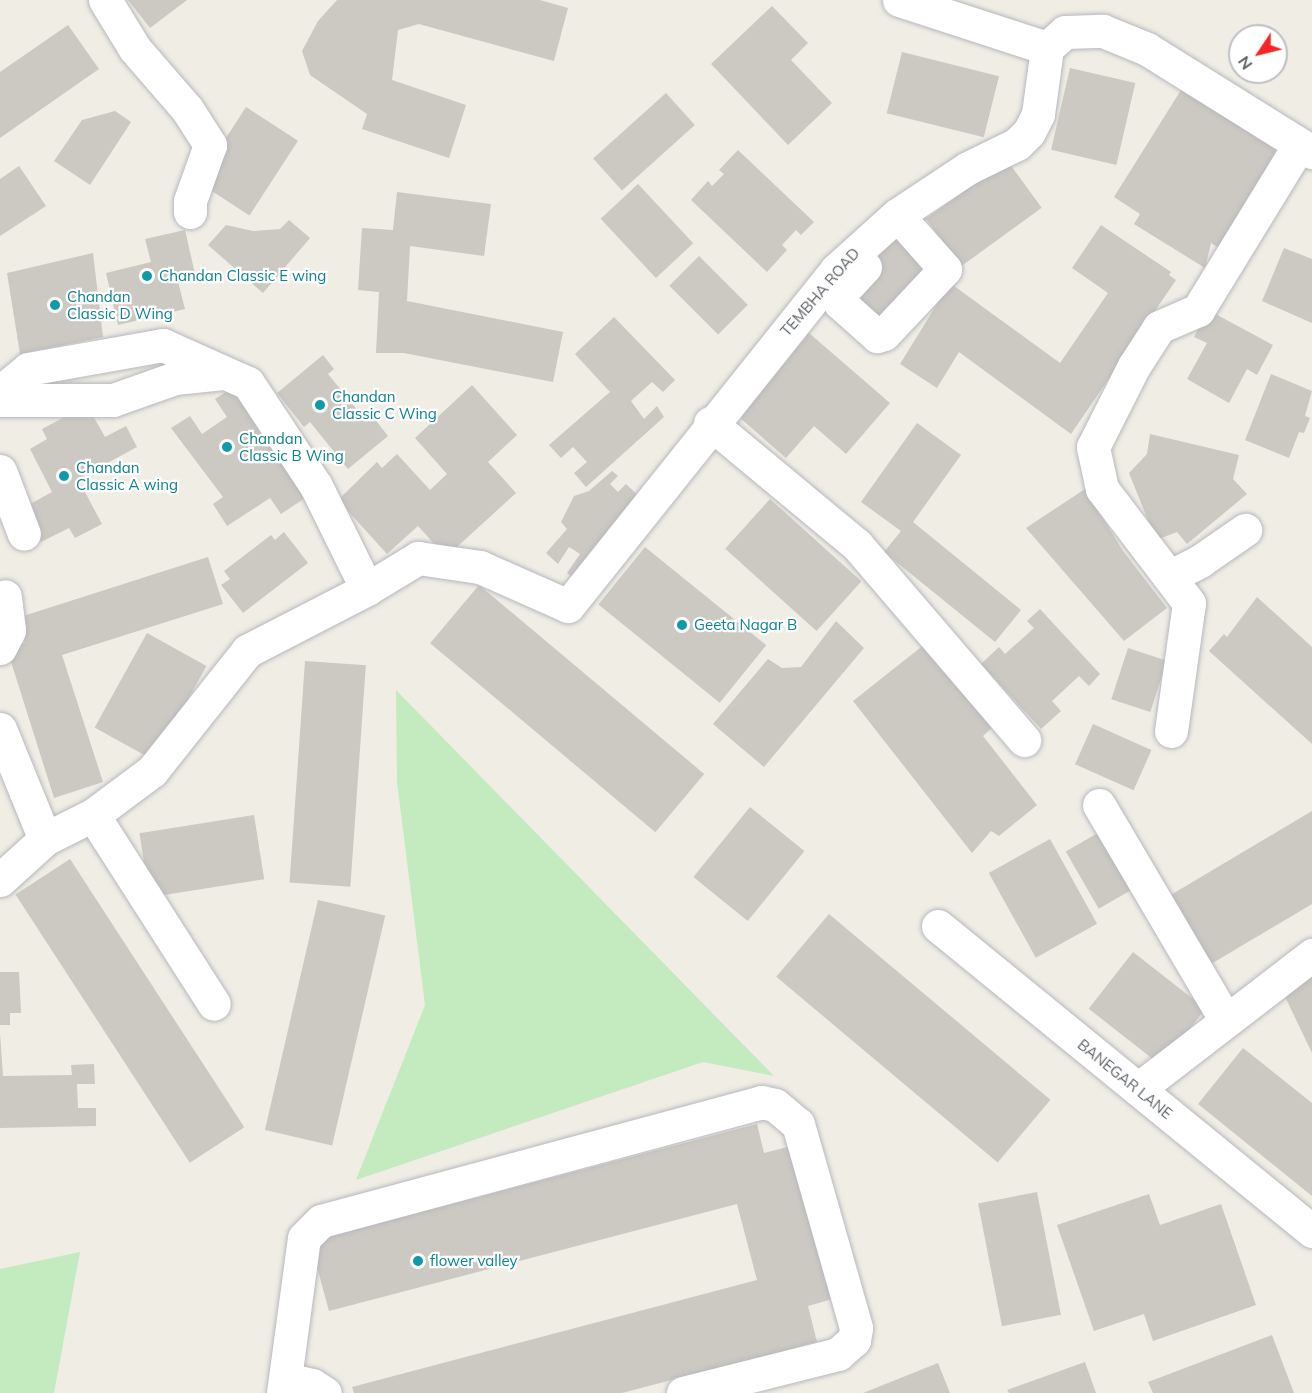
<!DOCTYPE html>
<style>
body{margin:0}
#map{position:relative;width:1312px;height:1393px;overflow:hidden;background:#f0ede5;font-family:Mulish,sans-serif}
div>[style]{position:absolute}
.green>*{inset:0;background:#c4eac0}
.building>*{inset:0;background:#ccc8c2;transform-origin:0 0}
.roads{filter:drop-shadow(0 0 2px #b6b9bd) drop-shadow(0 0 2px #b6b9bd)}
.minor>*{height:33px;margin:-16.5px;padding:0 16.5px;transform-origin:16.5px;border-radius:16.5px;background:#fff}
.dots>*{width:16px;height:16px;translate:-50% -50%;box-sizing:border-box;border:3px solid #fff;border-radius:50%}
span{translate:-50% -50%;white-space:nowrap;text-align:center;line-height:1.15;-webkit-text-stroke:4.5px #fff;paint-order:stroke}
.culture-label{font-size:15px;color:#0d838f}
.left{translate:0 -50%;text-align:left}
.street-label{font-size:15px;color:#5d6267}
.north{position:absolute;left:1228px;top:24px;width:60px;height:60px;box-sizing:border-box;background:#fff;border:2px solid #bec0c2;border-radius:50%;rotate:235deg;font-size:16px;font-weight:700;line-height:24px;text-align:center;color:#5d6267}
.north::after{content:'';display:block;margin:auto;width:21px;height:27px;background:#f72527;clip-path:polygon(50% 0,100% 100%,50% 72%,0 100%)}
</style>
<div id="map">
<div class="green">
<div style="clip-path:polygon(396px 690px,774px 1076px,703px 1062px,356px 1180px,425px 1005px,397px 782px)"></div>
<div style="clip-path:polygon(80px 1252px,54px 1393px,0 1393px,0 1269px)"></div>
</div>
<div class="building">
<div style="clip-path:polygon(128px 0,187px 0,150px 28px)"></div>
<div style="clip-path:polygon(337px 0,540px 0,568px 8px,554px 61px,419px 24px,398px 30px,392px 80px,466px 105px,449px 158px,362px 129px,367px 114px,310px 75px,302px 51px,318px 21px)"></div>
<div style="clip-path:polygon(772px 6px,808px 43px,791px 60px,832px 103px,788px 145px,711px 64px)"></div>
<div style="clip-path:polygon(68px 25px,99px 69px,0 138px,0 72px)"></div>
<div style="left:902px;top:52px;width:100px;height:63px;rotate:14deg"></div>
<div style="left:1070px;top:68px;width:67px;height:84px;rotate:13deg"></div>
<div style="clip-path:polygon(1181px 90px,1282px 153px,1222px 250px,1211px 243px,1205px 268px,1134px 224px,1140px 214px,1114px 197px)"></div>
<div style="left:666px;top:93px;width:43px;height:98px;rotate:48deg"></div>
<div style="left:246px;top:107px;width:62px;height:89px;rotate:33deg"></div>
<div style="clip-path:polygon(115px 111px,131px 122px,90px 185px,54px 161px,82px 120px)"></div>
<div style="clip-path:polygon(738px 150px,814px 222px,801px 235px,796px 230px,782px 245px,787px 250px,767px 272px,691px 200px,708px 181px,712px 186px,724px 174px,719px 170px)"></div>
<div style="left:1007px;top:160px;width:59px;height:100px;rotate:54deg"></div>
<div style="clip-path:polygon(19px 166px,46px 206px,0 236px,0 179px)"></div>
<div style="left:638px;top:184px;width:81px;height:51px;rotate:47deg"></div>
<div style="clip-path:polygon(397px 192px,491px 204px,484px 256px,410px 246px,407px 301px,563px 332px,553px 382px,404px 353px,376px 353px,379px 292px,358px 290px,362px 228px,393px 230px)"></div>
<div style="clip-path:polygon(289px 220px,310px 238px,263px 293px,208px 245px,226px 225px,253px 231px,280px 229px)"></div>
<div style="clip-path:polygon(1101px 225px,1171px 272px,1169px 275px,1176px 280px,1071px 434px,959px 352px,937px 388px,900px 364px,950px 283px,1060px 363px,1108px 293px,1072px 268px)"></div>
<div style="left:903px;top:228px;width:54px;height:93px;rotate:45deg"></div>
<div style="clip-path:polygon(185px 230px,195px 274px,177px 278px,185px 309px,118px 325px,106px 273px,151px 262px,145px 239px)"></div>
<div style="clip-path:polygon(1284px 248px,1312px 259px,1312px 323px,1262px 301px)"></div>
<div style="clip-path:polygon(93px 253px,103px 337px,20px 354px,7px 273px)"></div>
<div style="left:699px;top:256px;width:69px;height:42px;rotate:45deg"></div>
<div style="clip-path:polygon(1208px 310px,1273px 345px,1257px 375px,1247px 369px,1229px 403px,1187px 379px,1207px 343px,1194px 337px)"></div>
<div style="clip-path:polygon(614px 317px,675px 380px,663px 392px,652px 382px,631px 401px,644px 419px,657px 406px,664px 417px,586px 487px,574px 473px,587px 462px,573px 447px,561px 458px,549px 445px,610px 392px,575px 354px)"></div>
<div style="clip-path:polygon(809px 333px,890px 403px,846px 454px,814px 426px,786px 458px,740px 418px)"></div>
<div style="clip-path:polygon(323px 355px,334px 369px,328px 374px,367px 422px,373px 417px,388px 436px,348px 469px,310px 422px,304px 427px,277px 393px)"></div>
<div style="clip-path:polygon(1271px 374px,1312px 391px,1305px 416px,1310px 418px,1304px 433px,1299px 432px,1289px 458px,1245px 440px)"></div>
<div style="clip-path:polygon(472px 385px,517px 435px,488px 462px,516px 493px,446px 557px,418px 526px,387px 554px,338px 500px,377px 462px,382px 468px,397px 454px,430px 490px,447px 474px,415px 438px)"></div>
<div style="clip-path:polygon(232px 388px,305px 498px,281px 514px,270px 498px,227px 526px,213px 504px,223px 497px,171px 428px,190px 416px,202px 434px,227px 417px,215px 399px)"></div>
<div style="clip-path:polygon(87px 405px,105px 437px,126px 426px,137px 447px,78px 479px,102px 524px,75px 538px,69px 528px,41px 542px,23px 508px,52px 492px,30px 449px,47px 439px,42px 429px)"></div>
<div style="clip-path:polygon(917px 423px,961px 455px,913px 522px,1021px 610px,995px 642px,884px 552px,901px 531px,861px 502px)"></div>
<div style="clip-path:polygon(1150px 434px,1239px 455px,1233px 479px,1247px 494px,1187px 544px,1177px 532px,1156px 540px,1129px 473px,1147px 454px)"></div>
<div style="clip-path:polygon(612px 471px,618px 476px,610px 484px,618px 492px,626px 484px,642px 499px,579px 582px,567px 573px,580px 554px,569px 547px,558px 564px,546px 553px,567px 529px,561px 522px,574px 496px,589px 491px)"></div>
<div style="clip-path:polygon(1085px 489px,1123px 551px,1167px 608px,1124px 641px,1026px 528px)"></div>
<div style="left:770px;top:499px;width:123px;height:67px;rotate:42deg"></div>
<div style="clip-path:polygon(284px 532px,308px 563px,243px 613px,221px 585px,230px 579px,224px 571px,271px 535px,275px 540px)"></div>
<div style="left:645px;top:547px;width:156px;height:74px;rotate:39deg"></div>
<div style="clip-path:polygon(208px 557px,223px 604px,62px 655px,103px 782px,54px 798px,7px 649px,25px 643px,17px 618px)"></div>
<div style="left:479px;top:585px;width:294px;height:76px;rotate:40deg"></div>
<div style="clip-path:polygon(1257px 597px,1312px 647px,1312px 744px,1209px 651px,1224px 634px,1227px 637px)"></div>
<div style="clip-path:polygon(1040px 609px,1100px 674px,1089px 686px,1079px 676px,1052px 701px,1061px 711px,1041px 729px,981px 664px,999px 647px,1005px 654px,1034px 628px,1027px 621px)"></div>
<div style="clip-path:polygon(836px 621px,864px 648px,764px 767px,713px 724px,768px 659px,782px 668px,801px 667px)"></div>
<div style="left:147px;top:633px;width:68px;height:108px;rotate:29deg"></div>
<div style="clip-path:polygon(925px 644px,995px 725px,983px 736px,1037px 805px,999px 836px,991px 831px,972px 853px,853px 701px)"></div>
<div style="left:1128px;top:648px;width:41px;height:54px;rotate:18deg"></div>
<div style="left:305px;top:661px;width:61px;height:222px;rotate:4deg"></div>
<div style="left:1093px;top:724px;width:64px;height:44px;rotate:24deg"></div>
<div style="left:750px;top:807px;width:70px;height:90px;rotate:39deg"></div>
<div style="clip-path:polygon(1312px 811px,1312px 904px,1211px 964px,1169px 896px)"></div>
<div style="left:254px;top:815px;width:65px;height:116px;rotate:81deg"></div>
<div style="left:1103px;top:830px;width:66px;height:43px;rotate:60deg"></div>
<div style="left:1050px;top:839px;width:97px;height:70px;rotate:61deg"></div>
<div style="left:70px;top:859px;width:320px;height:65px;rotate:57deg"></div>
<div style="left:318px;top:900px;width:69px;height:236px;rotate:13deg"></div>
<div style="left:829px;top:914px;width:289px;height:82px;rotate:40deg"></div>
<div style="left:1133px;top:952px;width:92px;height:72px;rotate:38deg"></div>
<div style="clip-path:polygon(1312px 965px,1312px 1053px,1278px 982px)"></div>
<div style="clip-path:polygon(0 972px,19px 972px,21px 1013px,10px 1013px,10px 1025px,0 1025px)"></div>
<div style="clip-path:polygon(0 1033px,3px 1076px,72px 1075px,71px 1065px,94px 1064px,95px 1084px,77px 1084px,78px 1108px,96px 1108px,96px 1126px,0 1128px)"></div>
<div style="clip-path:polygon(1243px 1048px,1312px 1103px,1312px 1196px,1198px 1104px)"></div>
<div style="clip-path:polygon(757px 1124px,764px 1153px,795px 1145px,836px 1298px,808px 1306px,817px 1342px,622px 1393px,354px 1393px,352px 1387px,757px 1280px,737px 1204px,329px 1311px,310px 1241px)"></div>
<div style="left:1037px;top:1192px;width:125px;height:60px;rotate:79deg"></div>
<div style="clip-path:polygon(1149px 1194px,1160px 1225px,1221px 1204px,1256px 1305px,1153px 1341px,1144px 1314px,1094px 1331px,1057px 1225px)"></div>
<div style="clip-path:polygon(1272px 1335px,1294px 1393px,1153px 1393px,1148px 1382px)"></div>
<div style="clip-path:polygon(1085px 1362px,1096px 1393px,1009px 1393px,1007px 1390px)"></div>
<div style="clip-path:polygon(938px 1363px,950px 1393px,863px 1393px)"></div>
</div>
<div class="roads">
<div class="minor">
<div style="left:105px;top:0;width:57px;rotate:58.5deg"></div>
<div style="left:135px;top:49px;width:79px;rotate:49.1deg"></div>
<div style="left:187px;top:109px;width:43px;rotate:57.4deg"></div>
<div style="left:210px;top:145px;width:59px;rotate:109.7deg"></div>
<div style="left:190px;top:201px;width:11px;rotate:90deg"></div>
<div style="left:899px;top:0;width:156px;rotate:18deg"></div>
<div style="left:865px;top:267px;width:40px;rotate:133deg"></div>
<div style="left:838px;top:296px;width:7px;rotate:74deg"></div>
<div style="left:840px;top:303px;width:50px;rotate:41.7deg"></div>
<div style="left:877px;top:336px;width:7px;rotate:-16deg"></div>
<div style="left:884px;top:334px;width:89px;rotate:-46.8deg"></div>
<div style="left:945px;top:269px;width:72px;rotate:-131.6deg"></div>
<div style="left:0;top:392px;width:36px;rotate:-39deg"></div>
<div style="left:28px;top:369px;width:137px;rotate:-10.1deg"></div>
<div style="left:163px;top:345px;width:93px;rotate:24.1deg"></div>
<div style="left:248px;top:383px;width:123px;rotate:56.6deg"></div>
<div style="left:316px;top:486px;width:115px;rotate:63.7deg"></div>
<div style="left:0;top:400px;width:113px"></div>
<div style="left:113px;top:400px;width:66px;rotate:-19.5deg"></div>
<div style="left:175px;top:378px;width:48px;rotate:-5.9deg"></div>
<div style="left:710px;top:423px;width:191px;rotate:39.7deg"></div>
<div style="left:857px;top:545px;width:257px;rotate:49.4deg"></div>
<div style="left:0;top:471px;width:67px;rotate:69.1deg"></div>
<div style="left:1171px;top:576px;width:33px;rotate:-27deg"></div>
<div style="left:1200px;top:561px;width:55px;rotate:-34.6deg"></div>
<div style="left:0;top:648px;width:20px;rotate:-63deg"></div>
<div style="left:9px;top:630px;width:34px;rotate:-97deg"></div>
<div style="left:0;top:729px;width:119px;rotate:67.8deg"></div>
<div style="left:1171px;top:731px;width:129px;rotate:-82deg"></div>
<div style="left:1189px;top:603px;width:143px;rotate:-127.3deg"></div>
<div style="left:1102px;top:489px;width:43px;rotate:-102.1deg"></div>
<div style="left:1093px;top:447px;width:91px;rotate:-63.2deg"></div>
<div style="left:1134px;top:366px;width:46px;rotate:-57.3deg"></div>
<div style="left:1159px;top:327px;width:43px;rotate:-23.6deg"></div>
<div style="left:1198px;top:310px;width:193px;rotate:-58.5deg"></div>
<div style="left:1099px;top:805px;width:248px;rotate:59.5deg"></div>
<div style="left:93px;top:815px;width:224px;rotate:57.4deg"></div>
<div style="left:0;top:880px;width:61px;rotate:-42.3deg"></div>
<div style="left:45px;top:839px;width:54px;rotate:-26.6deg"></div>
<div style="left:93px;top:815px;width:74px;rotate:-36.7deg"></div>
<div style="left:152px;top:771px;width:153px;rotate:-51.6deg"></div>
<div style="left:247px;top:651px;width:135px;rotate:-27.3deg"></div>
<div style="left:367px;top:589px;width:60px;rotate:-31.3deg"></div>
<div style="left:418px;top:558px;width:63px;rotate:8.3deg"></div>
<div style="left:480px;top:567px;width:96px;rotate:23.9deg"></div>
<div style="left:568px;top:606px;width:430px;rotate:-51.4deg"></div>
<div style="left:836px;top:270px;width:82px;rotate:-42deg"></div>
<div style="left:897px;top:215px;width:85px;rotate:-33.5deg"></div>
<div style="left:968px;top:168px;width:55px;rotate:-26.1deg"></div>
<div style="left:1017px;top:144px;width:17px;rotate:-45deg"></div>
<div style="left:1029px;top:132px;width:20px;rotate:-63deg"></div>
<div style="left:1038px;top:114px;width:67px;rotate:-82.2deg"></div>
<div style="left:1047px;top:48px;width:24px;rotate:-42deg"></div>
<div style="left:1065px;top:32px;width:38px;rotate:-2deg"></div>
<div style="left:1103px;top:31px;width:48px;rotate:22.2deg"></div>
<div style="left:1147px;top:49px;width:195px;rotate:32deg"></div>
<div style="left:938px;top:926px;width:483px;rotate:39.2deg"></div>
<div style="left:1138px;top:1089px;width:220px;rotate:-37.6deg"></div>
<div style="left:286px;top:1379px;width:27px;rotate:13deg"></div>
<div style="left:312px;top:1385px;width:15px;rotate:32deg"></div>
<div style="left:283px;top:1393px;width:156px;rotate:-82.3deg"></div>
<div style="left:304px;top:1238px;width:24px;rotate:-45deg"></div>
<div style="left:321px;top:1221px;width:456px;rotate:-15.1deg"></div>
<div style="left:761px;top:1102px;width:14px;rotate:12deg"></div>
<div style="left:775px;top:1105px;width:30px;rotate:40deg"></div>
<div style="left:798px;top:1124px;width:212px;rotate:74.1deg"></div>
<div style="left:856px;top:1328px;width:12px;rotate:99deg"></div>
<div style="left:854px;top:1340px;width:21px;rotate:139deg"></div>
<div style="left:838px;top:1354px;width:160px;rotate:165.9deg"></div>
</div>
</div>
<div class="dots">
<div style="left:147px;top:276px;background:#0f9aa8"></div>
<div style="left:55px;top:305px;background:#0f9aa8"></div>
<div style="left:320px;top:405px;background:#0f9aa8"></div>
<div style="left:227px;top:447px;background:#0f9aa8"></div>
<div style="left:64px;top:476px;background:#0f9aa8"></div>
<div style="left:682px;top:625px;background:#0f9aa8"></div>
<div style="left:418px;top:1261px;background:#0f9aa8"></div>
</div>
<div class="culture-label">
<span class="left" style="left:159px;top:276px">Chandan Classic E wing</span>
<span class="left" style="left:67px;top:305px">Chandan<br>Classic D Wing</span>
<span class="left" style="left:332px;top:405px">Chandan<br>Classic C Wing</span>
<span class="left" style="left:239px;top:447px">Chandan<br>Classic B Wing</span>
<span class="left" style="left:76px;top:476px">Chandan<br>Classic A wing</span>
<span class="left" style="left:694px;top:625px">Geeta Nagar B</span>
<span class="left" style="left:430px;top:1261px">flower valley</span>
</div>
<div class="street-label">
<span style="left:820px;top:292px;rotate:-49deg">TEMBHA ROAD</span>
<span style="left:1125px;top:1079px;rotate:39deg">BANEGAR LANE</span>
</div>
<div class="north">N</div>
</div>
